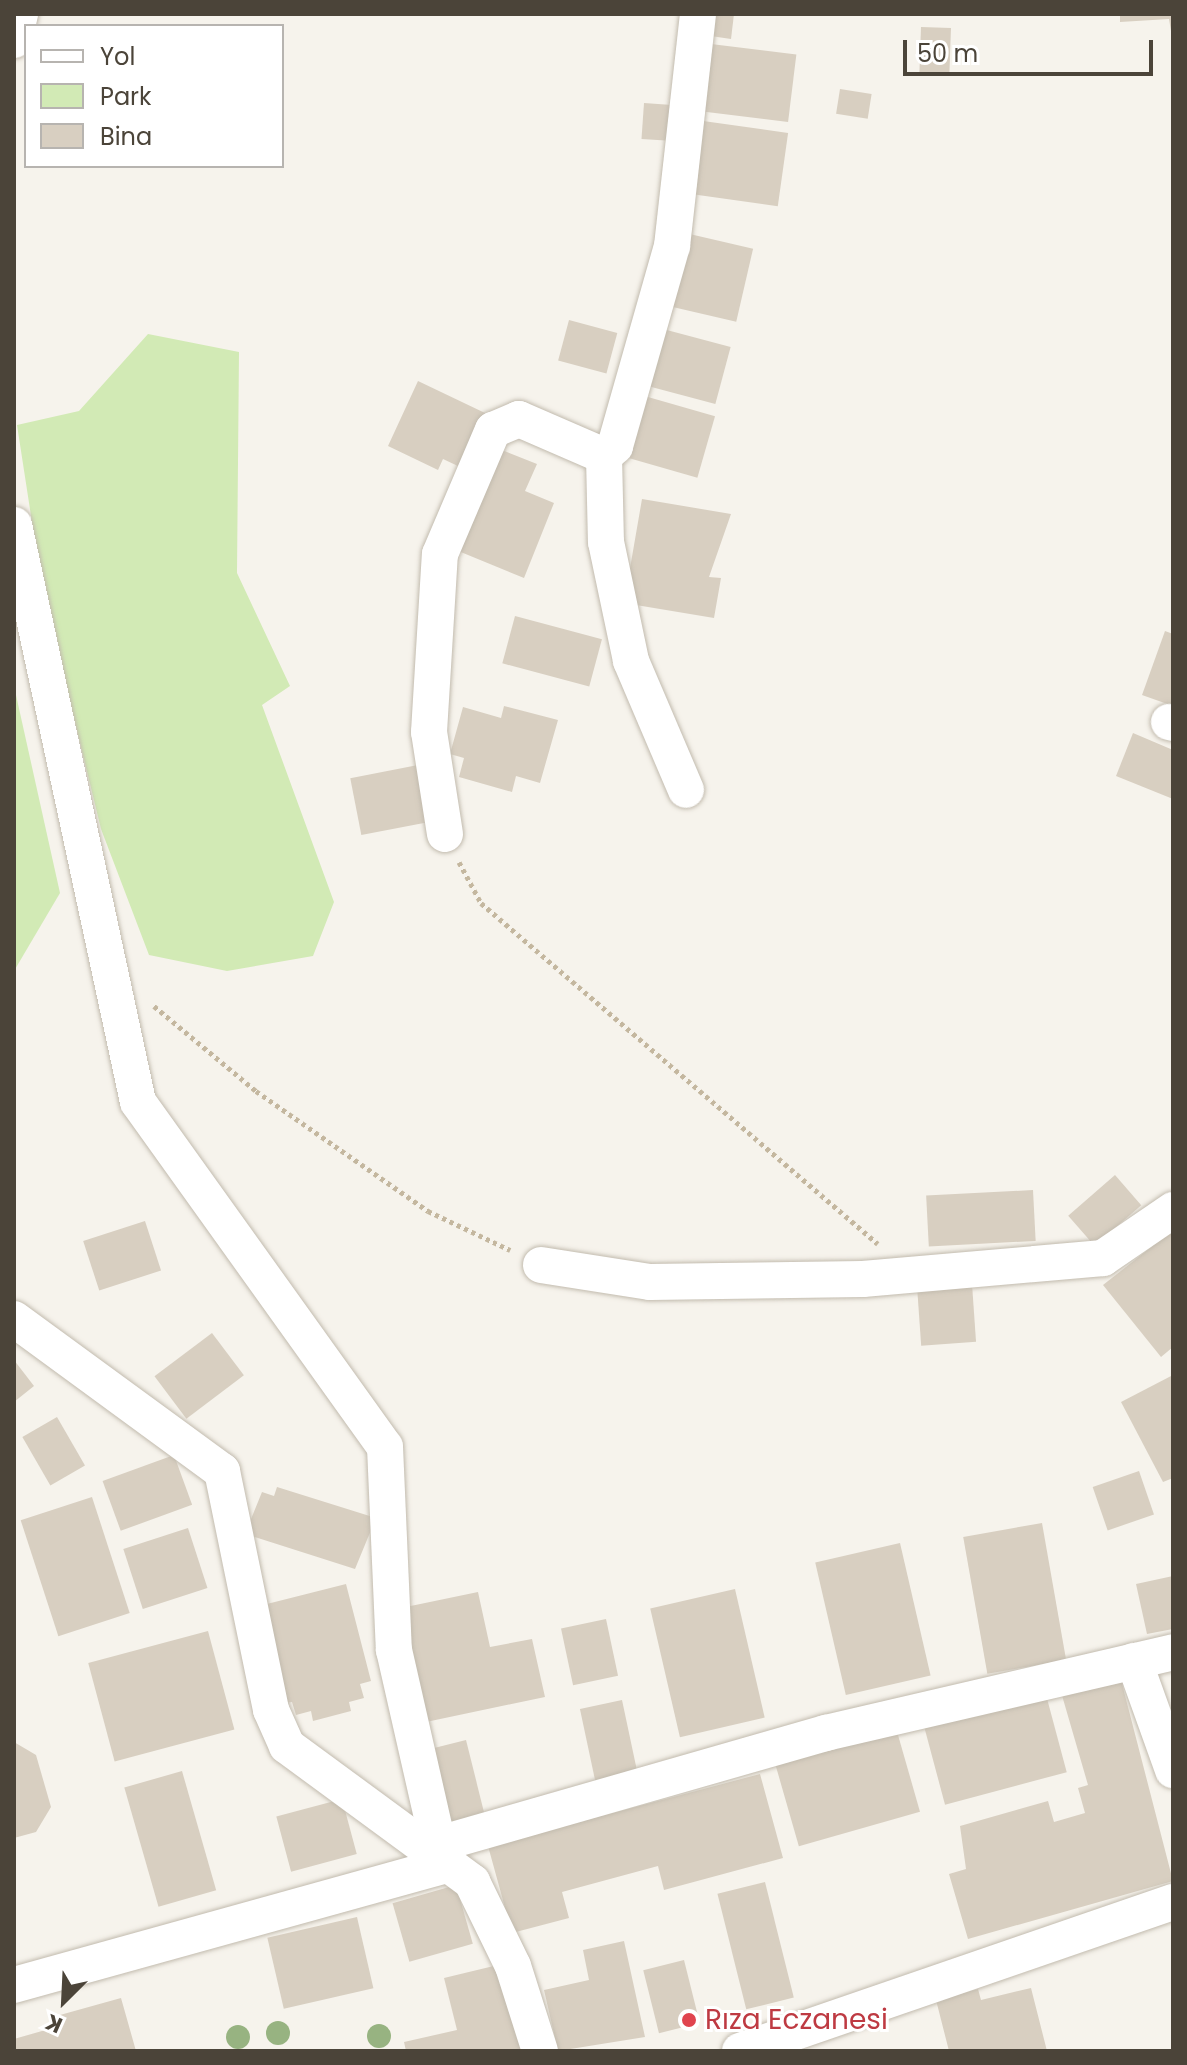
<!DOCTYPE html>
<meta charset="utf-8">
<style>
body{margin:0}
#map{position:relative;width:1187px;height:2065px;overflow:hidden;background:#f6f3ec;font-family:Poppins,sans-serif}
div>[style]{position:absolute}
.green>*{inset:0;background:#d2eab5}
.building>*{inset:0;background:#d8cfc1;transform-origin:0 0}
.path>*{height:5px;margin-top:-2.5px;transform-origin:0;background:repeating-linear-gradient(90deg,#c4b79f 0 4px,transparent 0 8px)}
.roads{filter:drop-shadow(0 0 2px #c2bbae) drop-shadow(0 0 2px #c2bbae)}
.minor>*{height:36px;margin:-18px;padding:0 18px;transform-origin:18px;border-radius:18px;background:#fff}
.trees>*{width:24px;height:24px;margin:-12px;border-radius:50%;background:#97b381}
.dots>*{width:22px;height:22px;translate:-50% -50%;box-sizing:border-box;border:4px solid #fff;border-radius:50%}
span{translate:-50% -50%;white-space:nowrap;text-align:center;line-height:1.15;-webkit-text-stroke:6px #fff;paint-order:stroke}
.health-label{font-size:28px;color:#be3a42}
.left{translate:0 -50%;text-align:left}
.frame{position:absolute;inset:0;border:16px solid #4b4439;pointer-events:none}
.legend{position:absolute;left:24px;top:24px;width:260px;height:144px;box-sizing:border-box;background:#fff;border:2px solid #b7b4b0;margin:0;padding:10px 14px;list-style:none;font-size:24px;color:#4b4439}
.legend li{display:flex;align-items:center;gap:16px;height:40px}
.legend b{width:40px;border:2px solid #b7b4b0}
.north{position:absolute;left:24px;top:1961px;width:80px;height:80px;-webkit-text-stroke:6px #fff;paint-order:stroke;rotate:204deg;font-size:22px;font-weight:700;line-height:32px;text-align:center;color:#4b4439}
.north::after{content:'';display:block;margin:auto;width:28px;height:36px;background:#4b4439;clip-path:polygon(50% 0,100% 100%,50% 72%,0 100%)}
.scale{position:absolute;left:903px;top:40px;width:250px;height:36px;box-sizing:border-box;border:4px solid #4b4439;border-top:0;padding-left:10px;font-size:24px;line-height:28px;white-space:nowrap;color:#4b4439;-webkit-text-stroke:6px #fff;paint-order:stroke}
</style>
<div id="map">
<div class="green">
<div style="clip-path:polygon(148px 334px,239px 352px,237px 573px,290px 686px,262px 705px,334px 902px,313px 956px,227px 971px,149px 955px,101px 829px,42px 587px,17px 425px,79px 411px)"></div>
<div style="clip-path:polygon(14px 686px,60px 893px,14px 971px)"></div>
</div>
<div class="building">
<div style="clip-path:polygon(707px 14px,734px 14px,731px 39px,704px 35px)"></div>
<div style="clip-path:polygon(1120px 14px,1173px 14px,1173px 43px,1169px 19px,1120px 22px)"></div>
<div style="left:921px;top:27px;width:30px;height:47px;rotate:2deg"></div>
<div style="left:711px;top:44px;width:86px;height:68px;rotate:7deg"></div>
<div style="left:840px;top:89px;width:32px;height:25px;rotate:9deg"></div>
<div style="left:644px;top:103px;width:28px;height:36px;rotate:4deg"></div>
<div style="left:696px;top:120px;width:93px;height:74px;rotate:8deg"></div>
<div style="left:681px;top:232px;width:74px;height:75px;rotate:13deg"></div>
<div style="left:569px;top:320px;width:50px;height:42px;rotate:15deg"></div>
<div style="left:663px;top:329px;width:70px;height:59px;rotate:15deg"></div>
<div style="clip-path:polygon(418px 381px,485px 413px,460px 467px,443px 459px,438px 470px,388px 446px)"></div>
<div style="left:641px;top:395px;width:77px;height:64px;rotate:16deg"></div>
<div style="clip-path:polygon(492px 446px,537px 464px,525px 491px,554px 503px,524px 578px,451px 548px)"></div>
<div style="clip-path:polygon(642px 499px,731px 514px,709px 577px,721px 578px,714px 618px,624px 603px)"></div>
<div style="left:515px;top:616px;width:90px;height:49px;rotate:15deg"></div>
<div style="clip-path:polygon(1165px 631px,1173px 634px,1173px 706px,1142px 695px)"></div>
<div style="clip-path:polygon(504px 706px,558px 720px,540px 783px,516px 776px,512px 792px,459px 777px,464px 758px,450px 754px,463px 707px,501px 718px)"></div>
<div style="clip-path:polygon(1133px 733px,1173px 750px,1173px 799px,1116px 776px)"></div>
<div style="left:418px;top:765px;width:58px;height:69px;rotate:79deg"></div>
<div style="left:1115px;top:1175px;width:40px;height:62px;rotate:49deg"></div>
<div style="left:1033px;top:1190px;width:51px;height:107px;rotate:87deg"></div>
<div style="left:145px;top:1221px;width:52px;height:65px;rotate:72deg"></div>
<div style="clip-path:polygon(1173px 1230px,1173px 1347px,1161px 1357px,1103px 1285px)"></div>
<div style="left:972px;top:1284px;width:58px;height:55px;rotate:86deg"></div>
<div style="left:212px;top:1333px;width:53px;height:72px;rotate:53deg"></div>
<div style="clip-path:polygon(14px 1360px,34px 1386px,14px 1402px)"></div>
<div style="clip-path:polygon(1173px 1375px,1173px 1478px,1163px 1482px,1121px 1402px)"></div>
<div style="left:57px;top:1417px;width:56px;height:40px;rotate:60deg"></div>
<div style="left:174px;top:1455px;width:53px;height:76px;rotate:70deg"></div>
<div style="left:1139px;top:1471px;width:46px;height:49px;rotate:71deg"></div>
<div style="clip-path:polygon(277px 1487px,376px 1518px,355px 1569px,245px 1534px,262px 1492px,274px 1496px)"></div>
<div style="left:92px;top:1497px;width:122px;height:75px;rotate:72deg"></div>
<div style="left:1042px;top:1523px;width:139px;height:80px;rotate:80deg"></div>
<div style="left:188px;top:1528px;width:63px;height:68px;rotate:72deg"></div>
<div style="left:900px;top:1543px;width:136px;height:87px;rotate:77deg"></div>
<div style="clip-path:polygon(1173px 1576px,1173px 1629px,1147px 1634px,1136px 1584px)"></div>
<div style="clip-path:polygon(346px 1584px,371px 1681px,360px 1684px,364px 1698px,349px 1702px,351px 1711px,313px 1721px,311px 1711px,296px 1715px,292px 1702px,285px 1703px,259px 1606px)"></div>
<div style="left:735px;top:1589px;width:132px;height:87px;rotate:77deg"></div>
<div style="clip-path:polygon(478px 1592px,490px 1647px,532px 1639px,545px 1697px,426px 1722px,401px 1608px)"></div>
<div style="left:606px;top:1619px;width:58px;height:46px;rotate:78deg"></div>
<div style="left:208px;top:1631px;width:102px;height:124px;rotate:75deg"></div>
<div style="clip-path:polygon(1120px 1676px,1173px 1881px,968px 1939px,949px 1874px,966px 1869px,960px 1826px,1048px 1801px,1054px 1822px,1085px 1813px,1078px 1788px,1088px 1785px,1061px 1692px)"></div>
<div style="left:1045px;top:1691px;width:84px;height:126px;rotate:75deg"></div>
<div style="left:622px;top:1700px;width:74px;height:43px;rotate:78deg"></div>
<div style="left:896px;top:1728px;width:87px;height:126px;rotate:74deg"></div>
<div style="left:466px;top:1740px;width:76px;height:40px;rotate:76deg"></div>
<div style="clip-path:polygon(14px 1742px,36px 1755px,51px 1807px,36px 1832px,14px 1838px)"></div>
<div style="left:182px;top:1771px;width:124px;height:60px;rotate:74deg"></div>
<div style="clip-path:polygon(760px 1774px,783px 1858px,664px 1890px,658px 1866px,562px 1892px,569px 1918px,512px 1933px,488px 1846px)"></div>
<div style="left:342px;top:1799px;width:57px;height:68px;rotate:75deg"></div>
<div style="left:765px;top:1882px;width:119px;height:49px;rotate:76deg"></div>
<div style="left:456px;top:1885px;width:61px;height:66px;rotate:74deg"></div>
<div style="left:357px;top:1917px;width:73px;height:92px;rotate:77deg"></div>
<div style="clip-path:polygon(624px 1941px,645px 2037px,558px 2051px,544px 1990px,589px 1980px,583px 1950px)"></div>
<div style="left:684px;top:1960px;width:65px;height:42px;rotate:76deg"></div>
<div style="clip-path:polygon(502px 1964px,523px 2051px,406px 2051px,404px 2042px,457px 2030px,444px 1978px)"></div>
<div style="clip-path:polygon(1031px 1988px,1047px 2051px,949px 2051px,936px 2000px,978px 1989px,981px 2000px)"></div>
<div style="clip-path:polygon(121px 1998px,136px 2051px,14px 2051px,14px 2039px,63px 2025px,60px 2015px)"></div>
</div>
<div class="path">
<div style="left:459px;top:862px;width:47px;rotate:61.8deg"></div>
<div style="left:481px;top:903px;width:523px;rotate:40.66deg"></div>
<div style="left:154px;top:1006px;width:133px;rotate:39.8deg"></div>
<div style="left:256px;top:1091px;width:210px;rotate:34.9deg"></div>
<div style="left:428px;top:1211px;width:91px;rotate:25.4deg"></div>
</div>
<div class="roads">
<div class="minor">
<div style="left:14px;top:40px;width:27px;rotate:-77deg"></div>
<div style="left:604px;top:456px;width:86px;rotate:88.7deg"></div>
<div style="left:606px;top:542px;width:122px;rotate:78.1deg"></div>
<div style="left:631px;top:661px;width:140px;rotate:66.9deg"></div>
<div style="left:14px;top:525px;width:590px;rotate:77.87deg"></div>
<div style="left:138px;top:1102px;width:424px;rotate:54.4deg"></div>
<div style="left:385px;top:1447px;width:203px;rotate:87.5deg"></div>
<div style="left:394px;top:1650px;width:221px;rotate:77.2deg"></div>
<div style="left:443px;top:1866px;width:445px;rotate:164.5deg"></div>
<div style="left:1169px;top:722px;width:4px;rotate:14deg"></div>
<div style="left:445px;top:834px;width:103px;rotate:-98.9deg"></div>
<div style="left:429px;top:732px;width:178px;rotate:-86.5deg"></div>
<div style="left:440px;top:554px;width:135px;rotate:-66.9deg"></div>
<div style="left:493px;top:430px;width:28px;rotate:-23deg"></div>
<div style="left:519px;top:419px;width:93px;rotate:23.5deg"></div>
<div style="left:604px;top:456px;width:15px;rotate:-42deg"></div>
<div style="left:615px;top:446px;width:208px;rotate:-74.1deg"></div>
<div style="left:672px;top:246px;width:233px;rotate:-83.6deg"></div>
<div style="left:541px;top:1265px;width:110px;rotate:8.9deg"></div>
<div style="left:650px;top:1282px;width:213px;rotate:-0.8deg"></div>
<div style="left:863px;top:1279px;width:241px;rotate:-5deg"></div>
<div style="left:1103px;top:1258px;width:85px;rotate:-34.4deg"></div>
<div style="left:14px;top:1319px;width:258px;rotate:36.2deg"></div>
<div style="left:222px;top:1471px;width:244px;rotate:78.4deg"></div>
<div style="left:271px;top:1710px;width:39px;rotate:66deg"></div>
<div style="left:287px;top:1746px;width:230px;rotate:36.3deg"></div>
<div style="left:472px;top:1882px;width:93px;rotate:64deg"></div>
<div style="left:513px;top:1966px;width:89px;rotate:72.4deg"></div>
<div style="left:1134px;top:1661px;width:116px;rotate:70.3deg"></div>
<div style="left:435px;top:1845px;width:407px;rotate:-16deg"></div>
<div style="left:826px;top:1733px;width:356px;rotate:-13.1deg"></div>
<div style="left:740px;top:2051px;width:458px;rotate:-19deg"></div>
</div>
</div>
<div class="trees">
<div style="left:278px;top:2033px"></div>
<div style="left:379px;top:2036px"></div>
<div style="left:238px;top:2037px"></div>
</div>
<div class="dots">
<div style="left:689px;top:2020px;background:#e0444e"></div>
</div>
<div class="health-label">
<span class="left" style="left:705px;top:2020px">Rıza Eczanesi</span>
</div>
<div class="frame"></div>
<ul class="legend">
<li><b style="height:10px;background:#fff"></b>Yol</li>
<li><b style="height:22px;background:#d2eab5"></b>Park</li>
<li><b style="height:22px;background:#d8cfc1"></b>Bina</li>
</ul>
<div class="north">K</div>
<div class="scale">50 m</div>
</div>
